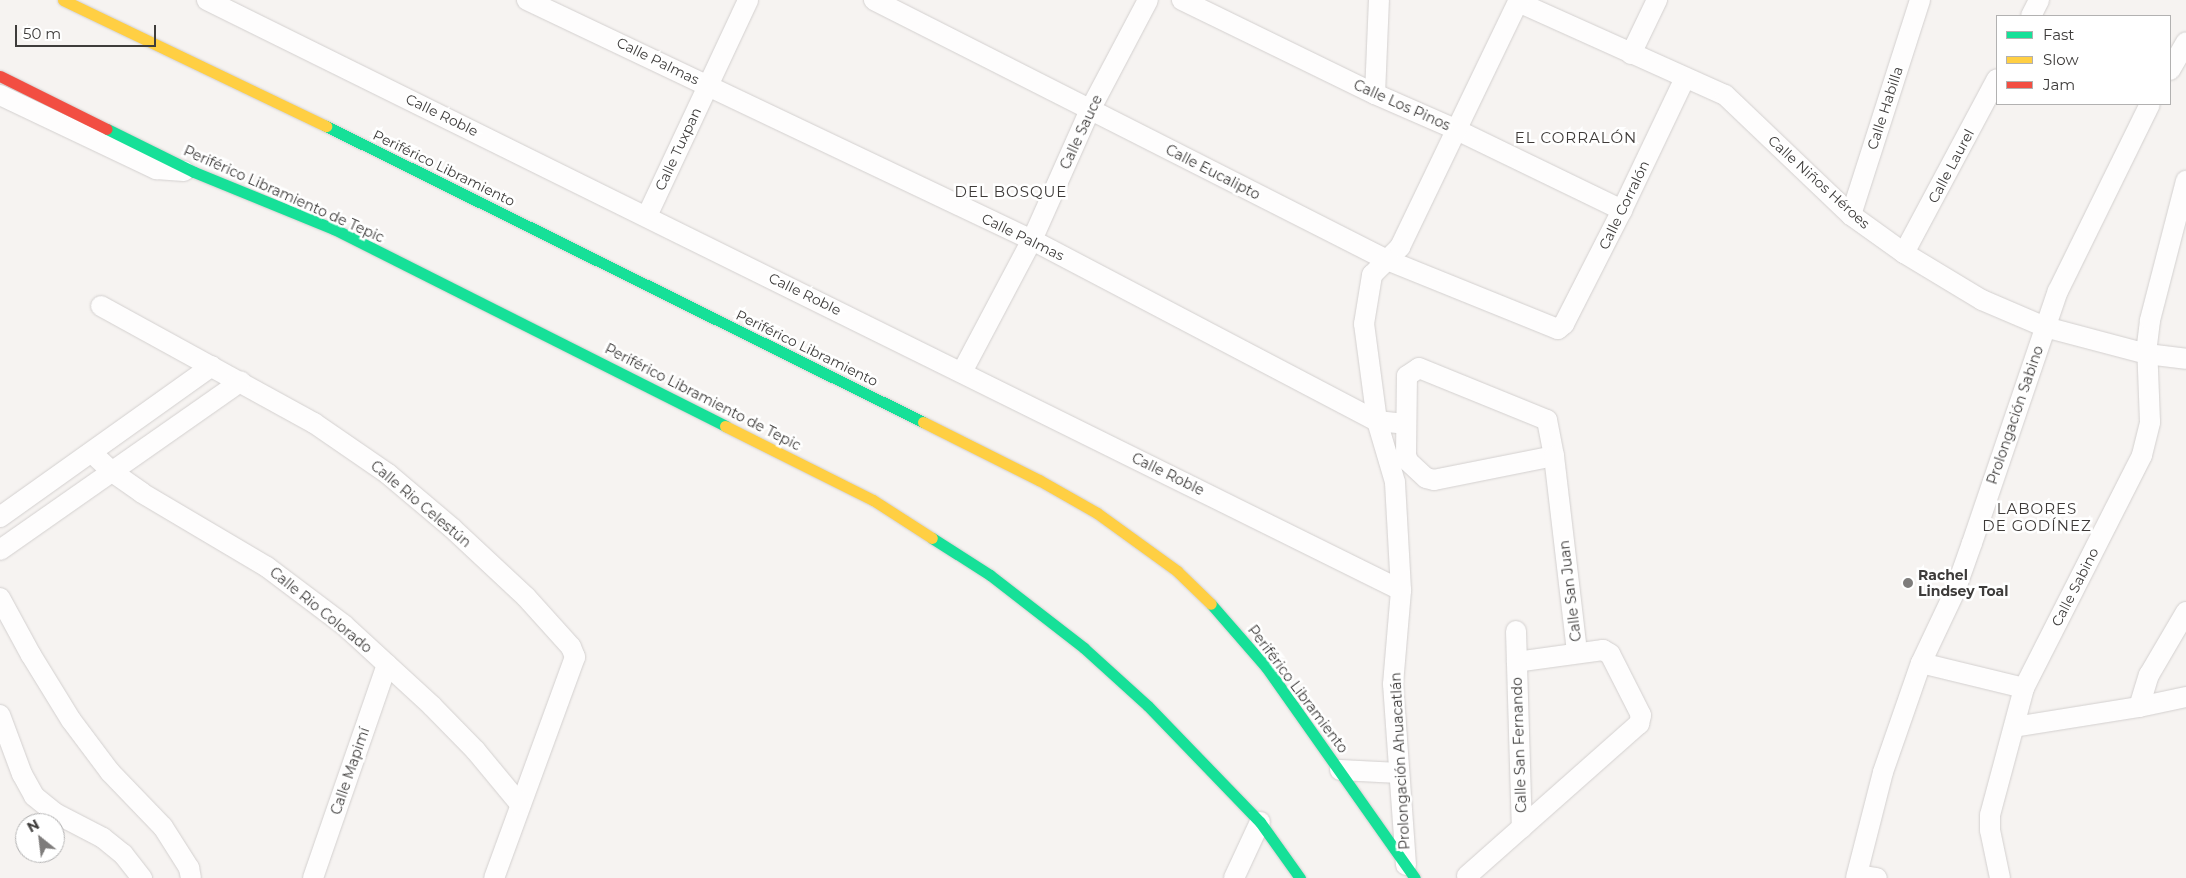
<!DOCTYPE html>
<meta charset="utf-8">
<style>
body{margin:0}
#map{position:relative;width:2186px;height:878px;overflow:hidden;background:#f6f3f1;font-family:Montserrat,sans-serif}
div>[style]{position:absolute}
.roads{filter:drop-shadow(0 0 1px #d3d0cf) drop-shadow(0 0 1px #d3d0cf)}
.street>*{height:20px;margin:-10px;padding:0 10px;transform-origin:10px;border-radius:10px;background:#fefdfd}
.fast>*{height:11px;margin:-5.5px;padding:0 5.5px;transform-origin:5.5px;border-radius:5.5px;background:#16e098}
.slow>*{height:11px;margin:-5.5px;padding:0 5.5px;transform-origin:5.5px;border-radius:5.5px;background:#ffcf43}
.jam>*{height:11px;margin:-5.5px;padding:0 5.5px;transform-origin:5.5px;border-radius:5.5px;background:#f24e42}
.dots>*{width:14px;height:14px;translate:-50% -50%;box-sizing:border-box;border:2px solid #fff;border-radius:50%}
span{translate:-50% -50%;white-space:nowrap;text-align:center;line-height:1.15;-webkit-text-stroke:5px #fff;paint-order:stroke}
.street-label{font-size:14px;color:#3e3c3b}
.poi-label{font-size:14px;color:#3e3c3b;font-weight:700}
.left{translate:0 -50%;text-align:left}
.neighbourhood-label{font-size:15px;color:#3e3a38;letter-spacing:1px}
.legend{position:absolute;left:1996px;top:15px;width:175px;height:90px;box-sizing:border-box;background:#fff;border:1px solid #b2b1b1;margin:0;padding:6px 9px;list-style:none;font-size:15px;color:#3e3c3b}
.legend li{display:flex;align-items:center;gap:10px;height:25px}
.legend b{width:25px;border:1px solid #b2b1b1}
.north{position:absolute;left:15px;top:813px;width:50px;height:50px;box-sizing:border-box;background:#fff;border:1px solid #b2b1b1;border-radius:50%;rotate:331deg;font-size:14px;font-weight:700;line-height:20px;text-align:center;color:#3e3c3b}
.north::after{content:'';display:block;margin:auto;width:18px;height:22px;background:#7e7c7b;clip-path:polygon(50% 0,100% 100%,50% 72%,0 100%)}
.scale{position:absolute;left:15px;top:25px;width:141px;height:22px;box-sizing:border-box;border:2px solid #3e3c3b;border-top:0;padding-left:6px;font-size:15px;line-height:18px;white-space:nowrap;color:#3e3c3b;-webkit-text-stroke:4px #fff;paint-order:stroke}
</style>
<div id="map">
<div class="roads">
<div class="street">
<div style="left:207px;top:0;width:1332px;rotate:26.3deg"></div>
<div style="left:527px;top:0;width:559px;rotate:25.42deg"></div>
<div style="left:1032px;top:240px;width:390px;rotate:27.7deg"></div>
<div style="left:1377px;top:421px;width:28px;rotate:6deg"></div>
<div style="left:874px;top:0;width:575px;rotate:26.88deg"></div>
<div style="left:1387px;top:260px;width:184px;rotate:22deg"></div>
<div style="left:1558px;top:329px;width:8px;rotate:-40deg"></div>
<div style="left:1564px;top:324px;width:128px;rotate:-63deg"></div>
<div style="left:1622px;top:210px;width:146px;rotate:-64.5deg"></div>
<div style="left:1182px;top:0;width:215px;rotate:26deg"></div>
<div style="left:1375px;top:94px;width:87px;rotate:23.6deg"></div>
<div style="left:1455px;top:129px;width:186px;rotate:25.9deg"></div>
<div style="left:1518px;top:2px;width:227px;rotate:24.2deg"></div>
<div style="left:1725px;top:95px;width:174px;rotate:43.6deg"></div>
<div style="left:1851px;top:215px;width:65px;rotate:35.6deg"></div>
<div style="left:1904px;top:253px;width:91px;rotate:31.1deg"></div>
<div style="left:1982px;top:300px;width:69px;rotate:23.2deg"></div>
<div style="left:2045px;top:327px;width:106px;rotate:14.8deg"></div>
<div style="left:2147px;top:354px;width:39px;rotate:7deg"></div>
<div style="left:2031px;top:16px;width:18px;rotate:-63deg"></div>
<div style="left:1631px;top:54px;width:60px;rotate:-64.3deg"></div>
<div style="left:2170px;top:70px;width:32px;rotate:-60deg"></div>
<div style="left:1375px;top:94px;width:94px;rotate:-87.6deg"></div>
<div style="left:0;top:95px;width:173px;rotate:25.4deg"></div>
<div style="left:156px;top:169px;width:28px;rotate:4deg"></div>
<div style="left:1851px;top:215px;width:226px;rotate:-72.2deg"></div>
<div style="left:647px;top:216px;width:238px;rotate:-64.9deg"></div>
<div style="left:1904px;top:253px;width:197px;rotate:-61.9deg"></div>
<div style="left:101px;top:306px;width:243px;rotate:28.8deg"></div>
<div style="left:314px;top:423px;width:90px;rotate:34.6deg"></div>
<div style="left:388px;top:474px;width:84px;rotate:40.2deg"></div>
<div style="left:452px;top:528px;width:101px;rotate:43deg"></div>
<div style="left:526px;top:597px;width:67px;rotate:48deg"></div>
<div style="left:571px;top:647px;width:11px;rotate:68deg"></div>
<div style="left:575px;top:657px;width:235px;rotate:110.1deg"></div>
<div style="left:962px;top:372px;width:149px;rotate:-62.1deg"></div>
<div style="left:1032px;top:240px;width:142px;rotate:-66deg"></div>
<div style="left:1090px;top:110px;width:124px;rotate:-62.2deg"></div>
<div style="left:92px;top:453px;width:26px;rotate:43deg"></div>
<div style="left:111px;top:471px;width:38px;rotate:35deg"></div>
<div style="left:142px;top:493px;width:145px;rotate:30.6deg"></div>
<div style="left:267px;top:567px;width:96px;rotate:37deg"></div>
<div style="left:344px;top:625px;width:120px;rotate:42.6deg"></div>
<div style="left:432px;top:706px;width:63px;rotate:45.6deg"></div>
<div style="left:476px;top:751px;width:69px;rotate:50.3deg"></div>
<div style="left:1554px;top:456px;width:122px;rotate:168.7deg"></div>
<div style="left:1434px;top:480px;width:8px;rotate:-166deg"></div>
<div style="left:1426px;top:478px;width:25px;rotate:-137deg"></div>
<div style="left:1408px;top:461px;width:6px;rotate:-108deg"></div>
<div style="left:1406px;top:455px;width:79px;rotate:-89.3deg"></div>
<div style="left:1407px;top:376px;width:14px;rotate:-34deg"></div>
<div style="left:1419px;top:368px;width:138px;rotate:22.1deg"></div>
<div style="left:1547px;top:420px;width:37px;rotate:79deg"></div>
<div style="left:1554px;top:456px;width:197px;rotate:83.3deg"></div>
<div style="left:0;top:517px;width:260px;rotate:-35.5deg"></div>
<div style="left:0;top:550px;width:294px;rotate:-35deg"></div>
<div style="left:0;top:598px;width:65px;rotate:61.5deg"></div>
<div style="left:31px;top:655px;width:76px;rotate:58.4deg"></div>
<div style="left:71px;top:720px;width:65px;rotate:53.1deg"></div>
<div style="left:110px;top:772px;width:76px;rotate:46.1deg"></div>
<div style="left:163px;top:827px;width:49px;rotate:57.6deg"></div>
<div style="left:189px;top:868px;width:10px;rotate:79deg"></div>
<div style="left:1516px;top:631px;width:197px;rotate:88.3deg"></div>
<div style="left:1921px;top:663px;width:106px;rotate:13.6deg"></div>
<div style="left:2139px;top:707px;width:34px;rotate:-73deg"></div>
<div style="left:2149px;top:675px;width:73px;rotate:-59.6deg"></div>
<div style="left:0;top:715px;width:63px;rotate:69.6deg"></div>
<div style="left:22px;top:774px;width:25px;rotate:61deg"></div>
<div style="left:34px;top:796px;width:27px;rotate:39deg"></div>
<div style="left:55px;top:813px;width:54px;rotate:27.5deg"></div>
<div style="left:103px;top:838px;width:26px;rotate:39deg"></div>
<div style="left:123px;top:854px;width:31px;rotate:52deg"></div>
<div style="left:2014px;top:727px;width:127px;rotate:-9.1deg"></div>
<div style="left:2139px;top:707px;width:48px;rotate:-12deg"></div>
<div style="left:1340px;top:770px;width:59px;rotate:2.9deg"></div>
<div style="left:1406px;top:865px;width:181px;rotate:-94.1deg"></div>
<div style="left:1393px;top:684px;width:94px;rotate:-85.1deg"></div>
<div style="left:1401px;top:590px;width:108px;rotate:-93.2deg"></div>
<div style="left:1395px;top:482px;width:64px;rotate:-106.4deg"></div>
<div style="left:1377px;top:421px;width:98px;rotate:-97.6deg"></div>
<div style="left:1364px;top:324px;width:50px;rotate:-80.7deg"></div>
<div style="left:1372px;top:275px;width:40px;rotate:-45deg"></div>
<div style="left:1400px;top:247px;width:274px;rotate:-64.3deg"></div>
<div style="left:1857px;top:875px;width:20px;rotate:9deg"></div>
<div style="left:1467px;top:876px;width:230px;rotate:-41.5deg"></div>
<div style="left:1639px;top:724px;width:9px;rotate:-77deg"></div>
<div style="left:1641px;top:715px;width:68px;rotate:-116.9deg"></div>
<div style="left:1610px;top:654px;width:8px;rotate:-150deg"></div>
<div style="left:1603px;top:650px;width:87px;rotate:172.1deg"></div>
<div style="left:313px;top:878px;width:226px;rotate:-70.9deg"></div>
<div style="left:1234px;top:878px;width:62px;rotate:-65.1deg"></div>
<div style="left:1856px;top:878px;width:109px;rotate:-75.7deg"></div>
<div style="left:1883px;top:772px;width:115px;rotate:-70.8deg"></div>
<div style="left:1921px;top:663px;width:80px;rotate:-64.7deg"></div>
<div style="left:1955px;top:591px;width:51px;rotate:-70.5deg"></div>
<div style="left:1972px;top:543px;width:266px;rotate:-71.2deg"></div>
<div style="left:2058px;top:291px;width:208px;rotate:-63.8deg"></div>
<div style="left:2000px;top:878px;width:49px;rotate:-101.8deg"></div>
<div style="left:1990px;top:830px;width:15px;rotate:-90deg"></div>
<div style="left:1990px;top:815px;width:131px;rotate:-75deg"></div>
<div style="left:2024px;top:688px;width:261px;rotate:-63.1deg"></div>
<div style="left:2142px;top:455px;width:34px;rotate:-76deg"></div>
<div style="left:2150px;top:422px;width:77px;rotate:-92.2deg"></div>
<div style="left:2147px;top:345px;width:25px;rotate:-83deg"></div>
<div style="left:2150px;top:320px;width:144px;rotate:-75.5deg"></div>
</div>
<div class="fast">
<div style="left:326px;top:126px;width:666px;rotate:26.37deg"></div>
<div style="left:107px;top:129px;width:97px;rotate:26.3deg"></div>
<div style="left:194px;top:172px;width:151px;rotate:22.2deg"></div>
<div style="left:334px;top:229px;width:438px;rotate:26.7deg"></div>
<div style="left:932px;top:538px;width:69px;rotate:32.5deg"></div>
<div style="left:990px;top:575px;width:119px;rotate:37.8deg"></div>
<div style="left:1084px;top:648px;width:86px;rotate:42.2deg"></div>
<div style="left:1148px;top:706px;width:161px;rotate:46deg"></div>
<div style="left:1260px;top:822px;width:69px;rotate:54.5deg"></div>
<div style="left:1211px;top:604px;width:84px;rotate:48.9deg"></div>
<div style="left:1266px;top:667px;width:258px;rotate:54.8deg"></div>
</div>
<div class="slow">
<div style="left:63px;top:0;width:292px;rotate:25.6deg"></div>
<div style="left:923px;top:422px;width:130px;rotate:26.6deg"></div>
<div style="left:1039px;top:480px;width:67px;rotate:29.6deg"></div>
<div style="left:1097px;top:513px;width:99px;rotate:35.9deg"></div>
<div style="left:1177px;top:571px;width:47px;rotate:44.1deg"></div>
<div style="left:725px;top:426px;width:165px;rotate:26.6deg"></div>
<div style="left:873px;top:500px;width:70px;rotate:32.8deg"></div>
</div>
<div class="jam">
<div style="left:0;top:76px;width:119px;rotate:26.4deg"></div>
</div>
</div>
<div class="dots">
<div style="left:1908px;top:583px;background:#7e7c7b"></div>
</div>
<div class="street-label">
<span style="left:658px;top:61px;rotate:26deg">Calle Palmas</span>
<span style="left:1402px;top:105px;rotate:24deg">Calle Los Pinos</span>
<span style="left:1885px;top:108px;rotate:-72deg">Calle Habilla</span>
<span style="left:442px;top:115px;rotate:26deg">Calle Roble</span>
<span style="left:1081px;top:132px;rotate:-65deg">Calle Sauce</span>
<span style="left:678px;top:149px;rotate:-65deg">Calle Tuxpan</span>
<span style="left:1951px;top:166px;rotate:-62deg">Calle Laurel</span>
<span style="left:444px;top:168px;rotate:26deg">Periférico Libramiento</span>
<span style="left:1213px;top:172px;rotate:27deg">Calle Eucalipto</span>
<span style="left:1819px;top:182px;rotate:42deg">Calle Niños Héroes</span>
<span style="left:284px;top:194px;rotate:24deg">Periférico Libramiento de Tepic</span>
<span style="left:1624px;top:205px;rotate:-64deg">Calle Corralón</span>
<span style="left:1023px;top:237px;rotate:26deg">Calle Palmas</span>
<span style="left:805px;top:294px;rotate:26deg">Calle Roble</span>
<span style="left:807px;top:348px;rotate:26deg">Periférico Libramiento</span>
<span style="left:703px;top:397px;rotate:27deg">Periférico Libramiento de Tepic</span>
<span style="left:2015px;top:415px;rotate:-71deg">Prolongación Sabino</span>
<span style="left:1168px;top:474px;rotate:26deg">Calle Roble</span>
<span style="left:421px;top:504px;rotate:40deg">Calle Rio Celestún</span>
<span style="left:2075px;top:587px;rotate:-63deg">Calle Sabino</span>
<span style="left:1570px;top:591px;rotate:-97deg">Calle San Juan</span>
<span style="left:321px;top:610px;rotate:39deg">Calle Rio Colorado</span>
<span style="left:1298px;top:689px;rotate:53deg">Periférico Libramiento</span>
<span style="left:1519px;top:745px;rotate:-92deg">Calle San Fernando</span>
<span style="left:1400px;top:761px;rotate:-93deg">Prolongación Ahuacatlán</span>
<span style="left:350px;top:771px;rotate:-71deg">Calle Mapimí</span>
</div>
<div class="poi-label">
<span class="left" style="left:1918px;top:583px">Rachel<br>Lindsey Toal</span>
</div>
<div class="neighbourhood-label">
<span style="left:1576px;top:138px">EL CORRALÓN</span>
<span style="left:1011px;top:192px">DEL BOSQUE</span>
<span style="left:2037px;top:517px">LABORES<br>DE GODÍNEZ</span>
</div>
<ul class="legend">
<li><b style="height:6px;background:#16e098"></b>Fast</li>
<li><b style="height:6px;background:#ffcf43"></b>Slow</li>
<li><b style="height:6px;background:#f24e42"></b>Jam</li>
</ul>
<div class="north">N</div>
<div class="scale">50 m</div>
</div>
